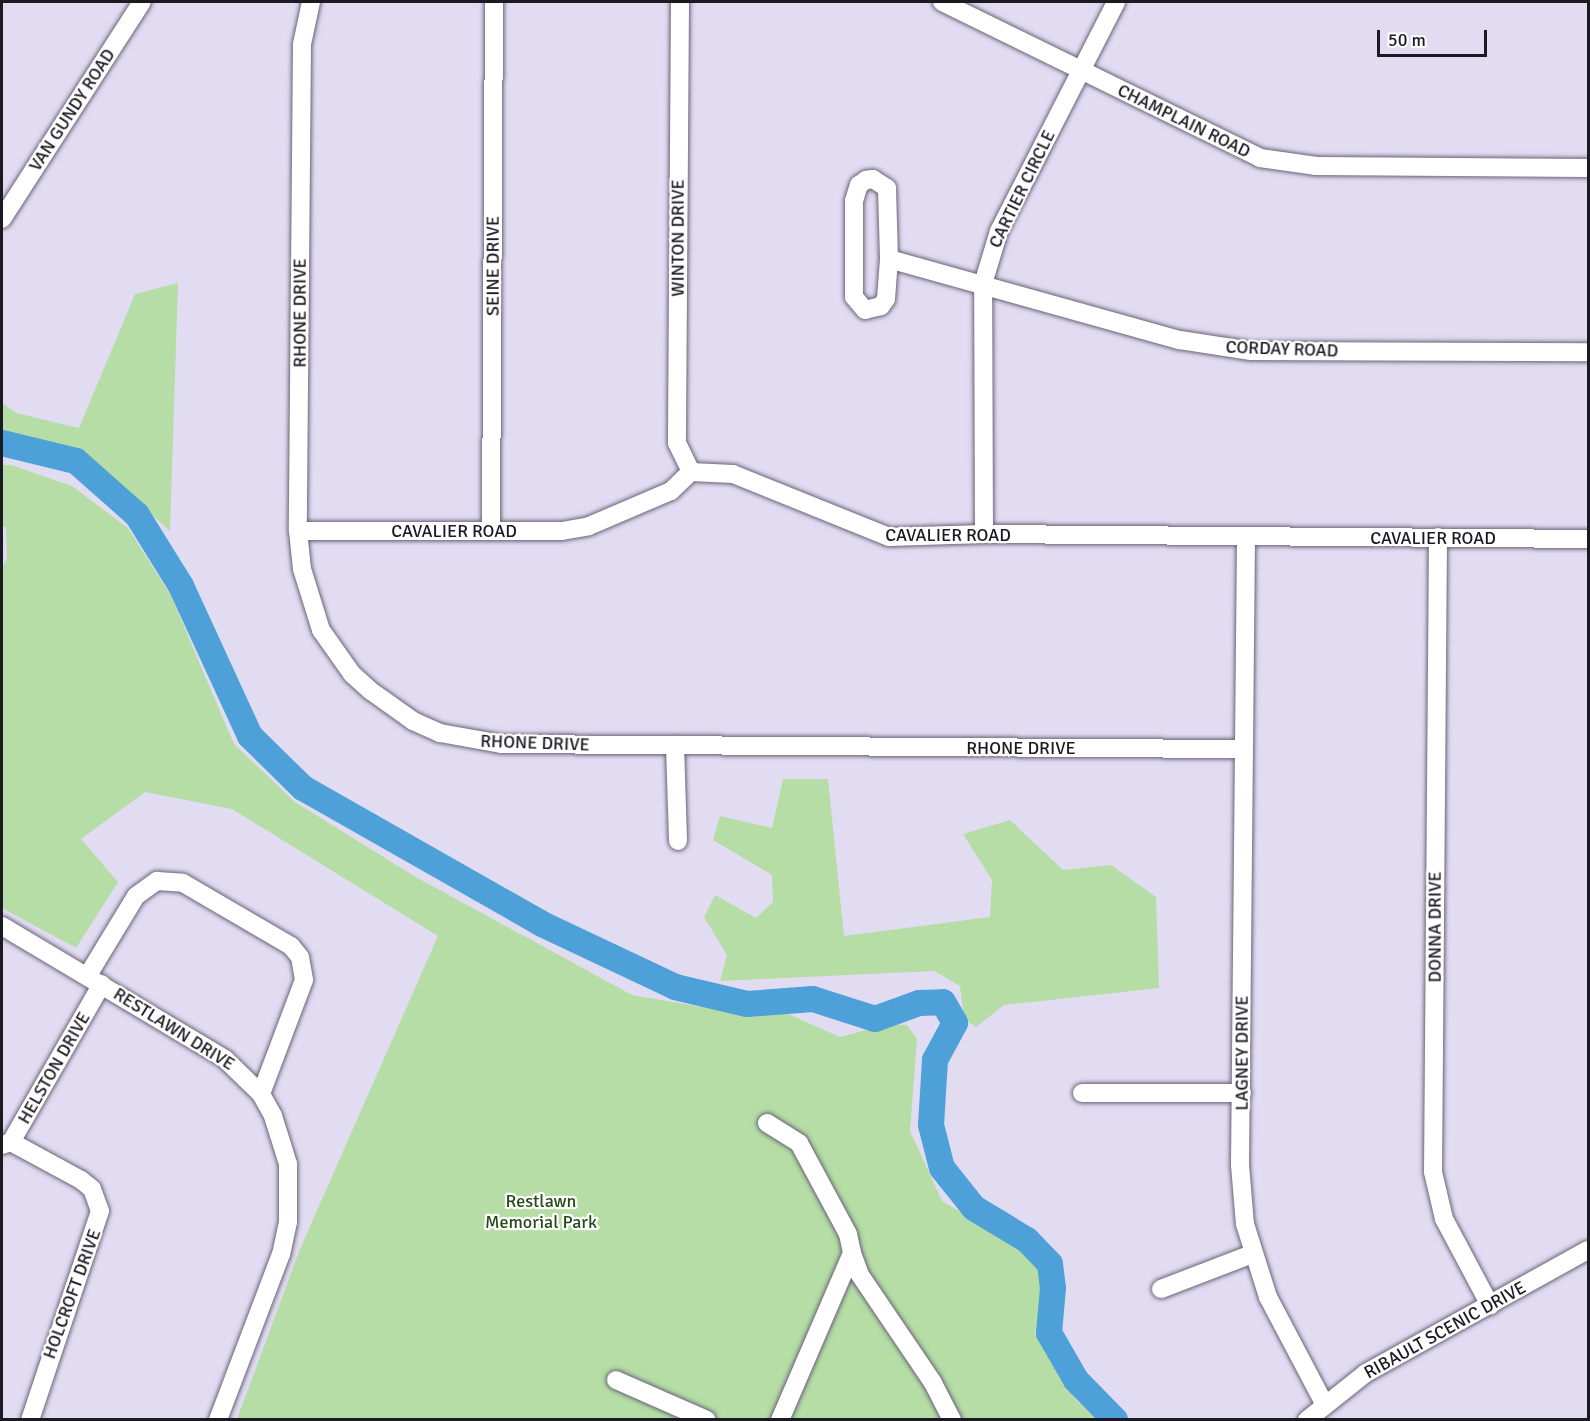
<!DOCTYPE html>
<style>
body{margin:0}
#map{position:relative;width:1590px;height:1421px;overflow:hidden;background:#e2dcf3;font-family:Signika,sans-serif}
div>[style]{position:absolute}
.green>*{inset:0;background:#b5dda5}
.river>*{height:26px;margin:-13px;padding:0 13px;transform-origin:13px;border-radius:13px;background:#4ea1d8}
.roads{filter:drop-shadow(0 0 2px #696477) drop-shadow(0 0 2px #696477)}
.minor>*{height:18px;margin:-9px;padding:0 9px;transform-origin:9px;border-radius:9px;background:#fff}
span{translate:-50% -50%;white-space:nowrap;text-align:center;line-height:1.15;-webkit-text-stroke:4.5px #fff;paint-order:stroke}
.street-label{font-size:18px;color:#1b1921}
.park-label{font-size:18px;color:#284a18}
.frame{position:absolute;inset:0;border:3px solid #1b1921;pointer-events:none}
.scale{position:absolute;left:1377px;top:30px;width:110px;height:27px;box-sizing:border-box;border:3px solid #1b1921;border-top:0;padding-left:8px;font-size:18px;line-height:21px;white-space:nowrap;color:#1b1921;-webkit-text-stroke:4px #fff;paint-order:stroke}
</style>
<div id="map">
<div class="green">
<div style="clip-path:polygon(178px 283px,170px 531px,81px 453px,2px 433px,2px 403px,16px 413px,79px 428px,135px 294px)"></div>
<div style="clip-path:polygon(2px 465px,11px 465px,72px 486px,128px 528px,171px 596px,234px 744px,295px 802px,414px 876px,632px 995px,743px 1014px,788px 1014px,840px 1037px,889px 1024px,907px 1025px,917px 1039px,910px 1131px,942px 1201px,1031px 1254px,1043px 1268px,1046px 1284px,1035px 1333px,1076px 1400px,1097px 1419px,237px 1419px,300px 1249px,438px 936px,232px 809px,145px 792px,81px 839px,118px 882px,76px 948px,2px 908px,2px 567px,7px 559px,6px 527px,2px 526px)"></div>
<div style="clip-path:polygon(783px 779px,828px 779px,844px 936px,990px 917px,992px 880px,963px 834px,1010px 820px,1063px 870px,1111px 865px,1156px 897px,1159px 988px,1004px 1005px,976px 1027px,964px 1019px,960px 986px,934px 971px,720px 981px,727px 955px,704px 917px,715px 895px,756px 918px,773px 902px,772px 875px,713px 840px,720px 816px,772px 828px)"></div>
</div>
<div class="river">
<div style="left:2px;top:443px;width:76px;rotate:13.7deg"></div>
<div style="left:76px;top:461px;width:81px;rotate:41.5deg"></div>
<div style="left:137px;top:515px;width:84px;rotate:58.2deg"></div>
<div style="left:181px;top:586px;width:165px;rotate:65.3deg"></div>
<div style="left:250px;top:736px;width:74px;rotate:44.5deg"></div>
<div style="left:303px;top:788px;width:275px;rotate:29.6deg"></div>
<div style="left:542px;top:924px;width:147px;rotate:25.3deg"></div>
<div style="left:675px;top:987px;width:74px;rotate:13.3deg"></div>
<div style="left:747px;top:1004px;width:66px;rotate:-4.3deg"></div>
<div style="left:813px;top:999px;width:65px;rotate:17.9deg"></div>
<div style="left:875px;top:1019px;width:47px;rotate:-20deg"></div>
<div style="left:919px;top:1003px;width:24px;rotate:-2deg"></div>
<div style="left:943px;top:1002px;width:24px;rotate:60deg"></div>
<div style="left:955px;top:1023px;width:42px;rotate:118.4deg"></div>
<div style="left:935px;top:1060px;width:65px;rotate:93.5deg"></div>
<div style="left:931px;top:1125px;width:44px;rotate:75.7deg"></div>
<div style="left:942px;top:1168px;width:51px;rotate:51.3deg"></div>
<div style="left:974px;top:1208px;width:62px;rotate:31.1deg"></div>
<div style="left:1027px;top:1240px;width:33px;rotate:46deg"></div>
<div style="left:1050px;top:1264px;width:24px;rotate:83deg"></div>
<div style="left:1053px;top:1288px;width:45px;rotate:95.1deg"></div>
<div style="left:1049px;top:1333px;width:54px;rotate:60.1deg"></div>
<div style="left:1076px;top:1380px;width:56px;rotate:45.7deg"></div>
</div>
<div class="roads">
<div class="minor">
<div style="left:311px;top:2px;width:43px;rotate:102.1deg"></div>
<div style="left:302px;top:44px;width:487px;rotate:90.5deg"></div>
<div style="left:298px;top:531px;width:38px;rotate:84deg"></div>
<div style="left:302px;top:569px;width:64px;rotate:72.7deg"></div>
<div style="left:321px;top:630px;width:54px;rotate:54.8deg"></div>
<div style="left:352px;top:674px;width:25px;rotate:42deg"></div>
<div style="left:371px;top:691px;width:52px;rotate:35.5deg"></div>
<div style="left:413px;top:721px;width:30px;rotate:24deg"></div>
<div style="left:440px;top:733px;width:62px;rotate:10.2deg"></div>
<div style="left:501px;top:744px;width:742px;rotate:0.39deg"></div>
<div style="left:680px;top:2px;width:441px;rotate:90.4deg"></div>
<div style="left:677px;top:443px;width:32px;rotate:64deg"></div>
<div style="left:942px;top:2px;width:354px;rotate:26.1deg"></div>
<div style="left:1260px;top:158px;width:57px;rotate:8.1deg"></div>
<div style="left:1316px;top:166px;width:272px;rotate:0.4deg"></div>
<div style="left:2px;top:219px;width:258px;rotate:-57.2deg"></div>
<div style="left:889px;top:259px;width:40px;rotate:94.3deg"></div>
<div style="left:886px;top:299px;width:9px;rotate:126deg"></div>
<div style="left:881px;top:306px;width:16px;rotate:166deg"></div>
<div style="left:865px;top:310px;width:17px;rotate:-130deg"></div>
<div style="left:854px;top:297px;width:96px;rotate:-90deg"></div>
<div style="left:854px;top:201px;width:17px;rotate:-73deg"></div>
<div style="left:859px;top:185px;width:9px;rotate:-36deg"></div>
<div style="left:866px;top:180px;width:7px;rotate:-8deg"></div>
<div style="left:873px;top:179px;width:17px;rotate:33deg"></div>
<div style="left:887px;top:188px;width:71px;rotate:88.4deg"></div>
<div style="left:889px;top:259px;width:302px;rotate:15.6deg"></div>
<div style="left:1180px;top:340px;width:72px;rotate:8.8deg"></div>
<div style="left:1251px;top:351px;width:337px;rotate:0.2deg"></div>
<div style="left:298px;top:531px;width:264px"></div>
<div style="left:562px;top:531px;width:27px;rotate:-10deg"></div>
<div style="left:589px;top:526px;width:89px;rotate:-23.1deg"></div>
<div style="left:671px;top:491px;width:28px;rotate:-44deg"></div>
<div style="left:691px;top:472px;width:42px;rotate:2.7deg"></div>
<div style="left:733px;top:474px;width:168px;rotate:22deg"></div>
<div style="left:889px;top:537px;width:95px;rotate:-1.8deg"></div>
<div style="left:984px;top:534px;width:604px;rotate:0.47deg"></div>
<div style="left:491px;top:531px;width:529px;rotate:-89.68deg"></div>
<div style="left:984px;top:534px;width:250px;rotate:-90.2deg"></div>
<div style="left:983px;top:284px;width:55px;rotate:-73.2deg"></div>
<div style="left:999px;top:231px;width:257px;rotate:-62.9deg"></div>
<div style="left:1438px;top:537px;width:635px;rotate:90.45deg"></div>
<div style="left:1433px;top:1172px;width:48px;rotate:76.8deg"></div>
<div style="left:1444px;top:1219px;width:98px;rotate:61.9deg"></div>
<div style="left:1246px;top:538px;width:627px;rotate:90.55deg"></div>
<div style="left:1240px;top:1165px;width:59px;rotate:85.2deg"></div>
<div style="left:1245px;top:1224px;width:77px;rotate:72.5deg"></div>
<div style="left:1268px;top:1297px;width:120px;rotate:62.2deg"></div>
<div style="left:675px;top:745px;width:96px;rotate:88.2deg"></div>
<div style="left:2px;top:926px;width:260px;rotate:30.8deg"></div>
<div style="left:225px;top:1059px;width:50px;rotate:44.2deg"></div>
<div style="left:261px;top:1094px;width:25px;rotate:61deg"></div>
<div style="left:273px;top:1116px;width:50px;rotate:72.6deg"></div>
<div style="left:288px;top:1164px;width:58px;rotate:90deg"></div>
<div style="left:288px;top:1222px;width:33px;rotate:102deg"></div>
<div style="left:281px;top:1254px;width:178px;rotate:110.8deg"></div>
<div style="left:88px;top:975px;width:92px;rotate:-58.7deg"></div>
<div style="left:136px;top:896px;width:26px;rotate:-36deg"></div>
<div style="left:157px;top:881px;width:26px;rotate:4deg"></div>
<div style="left:183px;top:883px;width:125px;rotate:30.3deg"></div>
<div style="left:291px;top:946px;width:14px;rotate:51deg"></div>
<div style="left:300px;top:957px;width:23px;rotate:80deg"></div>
<div style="left:304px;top:980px;width:122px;rotate:110.7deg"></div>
<div style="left:1082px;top:1093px;width:160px"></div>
<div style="left:767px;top:1123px;width:38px;rotate:32deg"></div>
<div style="left:799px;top:1143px;width:103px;rotate:61.7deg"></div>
<div style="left:848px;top:1234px;width:19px;rotate:78deg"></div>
<div style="left:852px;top:1253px;width:182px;rotate:113.3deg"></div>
<div style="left:11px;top:1142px;width:80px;rotate:28.5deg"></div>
<div style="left:81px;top:1180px;width:14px;rotate:39deg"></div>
<div style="left:92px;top:1189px;width:23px;rotate:70deg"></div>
<div style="left:100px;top:1211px;width:220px;rotate:108.5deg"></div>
<div style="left:2px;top:1145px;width:9px;rotate:-18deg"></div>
<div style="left:11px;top:1142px;width:182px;rotate:-60.1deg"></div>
<div style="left:852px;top:1253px;width:23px;rotate:70deg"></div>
<div style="left:860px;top:1275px;width:130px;rotate:55.9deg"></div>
<div style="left:933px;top:1383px;width:42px;rotate:62.8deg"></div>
<div style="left:1161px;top:1289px;width:97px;rotate:-21deg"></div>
<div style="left:616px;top:1380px;width:99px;rotate:23.7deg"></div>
<div style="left:1307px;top:1420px;width:75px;rotate:-38.5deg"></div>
<div style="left:1366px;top:1373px;width:254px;rotate:-29deg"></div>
</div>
</div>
<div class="street-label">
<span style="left:72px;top:110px;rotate:-57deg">VAN GUNDY ROAD</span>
<span style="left:1184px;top:121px;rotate:26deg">CHAMPLAIN ROAD</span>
<span style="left:1022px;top:189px;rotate:-64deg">CARTIER CIRCLE</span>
<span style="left:678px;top:238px;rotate:-90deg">WINTON DRIVE</span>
<span style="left:493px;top:266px;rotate:-90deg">SEINE DRIVE</span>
<span style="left:300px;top:313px;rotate:-90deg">RHONE DRIVE</span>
<span style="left:1282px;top:349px;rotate:2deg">CORDAY ROAD</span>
<span style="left:454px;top:531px">CAVALIER ROAD</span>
<span style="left:948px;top:535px">CAVALIER ROAD</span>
<span style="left:1433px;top:538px">CAVALIER ROAD</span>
<span style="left:535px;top:743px;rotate:2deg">RHONE DRIVE</span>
<span style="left:1021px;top:748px">RHONE DRIVE</span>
<span style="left:1435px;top:927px;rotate:-90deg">DONNA DRIVE</span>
<span style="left:174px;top:1029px;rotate:32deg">RESTLAWN DRIVE</span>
<span style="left:1242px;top:1053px;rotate:-90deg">LAGNEY DRIVE</span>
<span style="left:54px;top:1068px;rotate:-60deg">HELSTON DRIVE</span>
<span style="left:72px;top:1294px;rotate:-70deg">HOLCROFT DRIVE</span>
<span style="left:1445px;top:1330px;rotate:-29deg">RIBAULT SCENIC DRIVE</span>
</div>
<div class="park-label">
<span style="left:541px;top:1212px">Restlawn<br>Memorial Park</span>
</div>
<div class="frame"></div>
<div class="scale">50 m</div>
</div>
